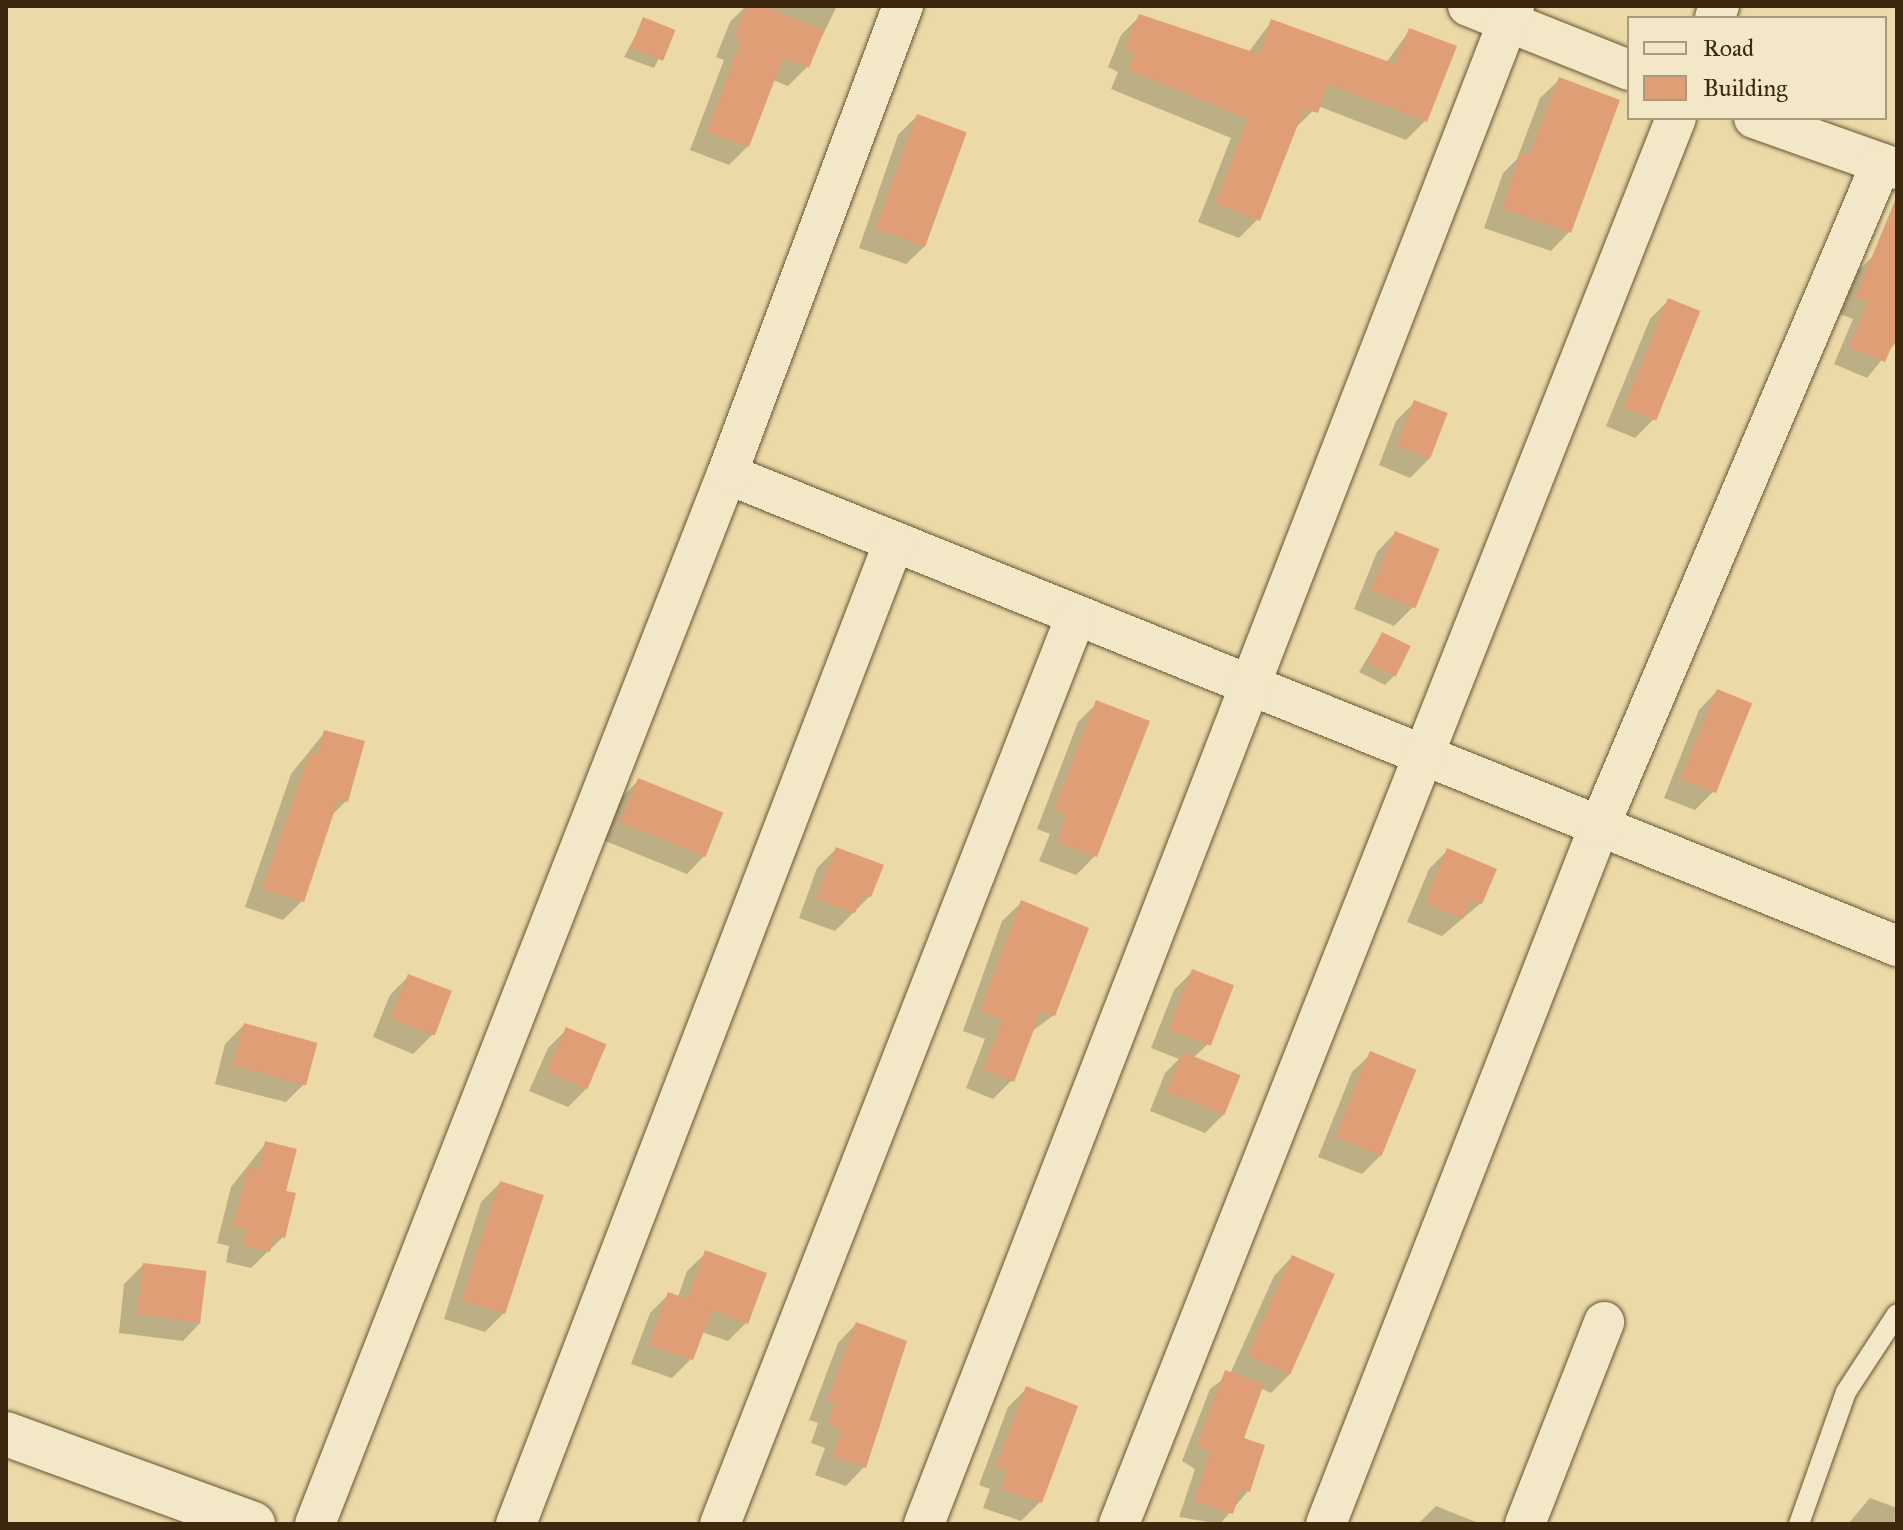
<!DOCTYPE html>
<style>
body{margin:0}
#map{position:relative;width:1903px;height:1530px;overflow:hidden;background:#ebdaa7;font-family:"IM FELL Great Primer",serif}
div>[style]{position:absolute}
.shadow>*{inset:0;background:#0003}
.building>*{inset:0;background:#df9e75;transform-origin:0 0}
.roads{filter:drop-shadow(0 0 2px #685434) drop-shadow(0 0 2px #685434)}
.service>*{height:20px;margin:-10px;padding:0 10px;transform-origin:10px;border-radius:10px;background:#f2e7c6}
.minor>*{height:40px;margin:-20px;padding:0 20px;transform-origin:20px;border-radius:20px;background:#f2e7c6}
.tertiary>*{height:44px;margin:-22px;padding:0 22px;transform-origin:22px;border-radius:22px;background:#f2e7c6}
span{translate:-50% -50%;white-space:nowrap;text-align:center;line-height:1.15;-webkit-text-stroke:8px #f2e7c6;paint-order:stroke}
.frame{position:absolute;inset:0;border:8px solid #3d270e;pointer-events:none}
.legend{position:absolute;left:1627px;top:16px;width:260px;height:104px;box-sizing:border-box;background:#f2e7c6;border:2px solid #aa9a7c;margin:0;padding:10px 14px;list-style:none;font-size:24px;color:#3d270e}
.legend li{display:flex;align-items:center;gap:16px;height:40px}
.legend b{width:40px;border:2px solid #aa9a7c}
</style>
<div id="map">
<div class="shadow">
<div style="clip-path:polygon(746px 6px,837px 6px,807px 67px,788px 86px,773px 80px,748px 146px,729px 165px,690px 150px,724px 60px,716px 57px,730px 22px)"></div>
<div style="clip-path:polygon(1140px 16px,1248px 53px,1271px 22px,1386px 63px,1410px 30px,1454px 47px,1425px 121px,1406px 140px,1318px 106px,1293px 130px,1258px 219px,1239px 238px,1198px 222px,1231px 138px,1111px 89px,1118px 72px,1108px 67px,1121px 35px)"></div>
<div style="clip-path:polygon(644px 20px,673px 31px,654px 68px,624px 57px)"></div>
<div style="clip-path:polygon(1559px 80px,1569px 232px,1551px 251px,1484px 228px,1503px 173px,1517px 159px,1540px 98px)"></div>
<div style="clip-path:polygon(917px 116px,925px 246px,906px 264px,859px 248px,898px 135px)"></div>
<div style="clip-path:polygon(1897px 208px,1897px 341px,1867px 378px,1834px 364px,1853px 319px,1840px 314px,1858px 271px,1875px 254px)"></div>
<div style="clip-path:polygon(1669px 300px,1654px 419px,1635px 438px,1606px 426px,1650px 319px)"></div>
<div style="clip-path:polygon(1415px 402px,1429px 459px,1410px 478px,1379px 465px,1396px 421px)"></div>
<div style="clip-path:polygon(1395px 533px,1413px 607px,1394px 626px,1354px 609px,1377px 552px)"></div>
<div style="clip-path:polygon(1382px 634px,1394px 676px,1385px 685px,1359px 672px)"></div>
<div style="clip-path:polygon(1717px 691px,1714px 791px,1695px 810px,1664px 798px,1699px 710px)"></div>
<div style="clip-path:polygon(1097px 703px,1095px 856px,1076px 875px,1039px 861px,1050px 834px,1037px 829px,1078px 722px)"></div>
<div style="clip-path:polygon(325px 732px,346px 801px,330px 817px,302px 901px,283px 920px,245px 907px,291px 774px)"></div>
<div style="clip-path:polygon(639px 780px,704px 856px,687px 874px,603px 840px,621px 798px)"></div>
<div style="clip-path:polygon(836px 849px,870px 896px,835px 931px,799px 918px,817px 868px)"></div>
<div style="clip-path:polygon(1448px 850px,1481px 903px,1442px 936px,1407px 922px,1429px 869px)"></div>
<div style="clip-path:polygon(1021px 903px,1054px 1015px,1031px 1032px,1012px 1080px,993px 1099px,966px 1088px,985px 1039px,963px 1031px,1002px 921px)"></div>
<div style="clip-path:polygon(1193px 971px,1208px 1044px,1193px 1058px,1224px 1114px,1205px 1133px,1150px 1111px,1165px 1073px,1179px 1059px,1151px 1048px,1174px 990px)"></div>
<div style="clip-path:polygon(409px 976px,449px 992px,432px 1035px,413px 1054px,373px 1037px,390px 995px)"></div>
<div style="clip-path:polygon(244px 1025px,305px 1083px,286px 1102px,215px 1084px,225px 1044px)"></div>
<div style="clip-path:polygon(567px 1029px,586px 1089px,568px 1107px,529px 1091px,548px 1048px)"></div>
<div style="clip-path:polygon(1371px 1054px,1381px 1155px,1362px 1174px,1318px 1157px,1352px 1072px)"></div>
<div style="clip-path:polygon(266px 1143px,284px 1192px,283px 1237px,251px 1268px,226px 1262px,229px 1246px,217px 1243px,231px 1187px)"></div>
<div style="clip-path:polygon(500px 1183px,504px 1313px,485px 1332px,444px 1319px,481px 1202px)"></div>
<div style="clip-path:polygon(706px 1253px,746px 1323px,728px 1341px,702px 1332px,691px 1359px,672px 1378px,631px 1364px,650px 1313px,669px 1294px,678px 1297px,687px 1271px)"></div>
<div style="clip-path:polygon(1292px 1257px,1290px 1374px,1271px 1393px,1260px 1388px,1241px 1439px,1248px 1491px,1220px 1524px,1179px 1517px,1195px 1469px,1182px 1461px,1210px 1389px,1230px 1374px,1274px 1276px)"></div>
<div style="clip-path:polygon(143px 1265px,201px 1322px,183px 1341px,119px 1333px,124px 1284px)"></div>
<div style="clip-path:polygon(856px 1324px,875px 1423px,880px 1425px,864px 1467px,846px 1486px,815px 1475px,825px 1448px,811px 1443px,818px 1423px,809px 1420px,838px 1343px)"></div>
<div style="clip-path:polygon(1027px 1388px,1040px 1502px,1021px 1521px,983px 1508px,990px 1489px,979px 1485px,1008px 1407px)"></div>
<div style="clip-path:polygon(1870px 1498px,1897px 1508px,1894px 1524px,1848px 1524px)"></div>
<div style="clip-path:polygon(1436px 1506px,1481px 1524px,1418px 1524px)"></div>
</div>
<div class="building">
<div style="clip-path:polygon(746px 6px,762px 6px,824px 31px,809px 68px,783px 58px,749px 147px,707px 132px,741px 41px,734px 38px)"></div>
<div style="clip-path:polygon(1139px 14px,1259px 54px,1271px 19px,1395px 64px,1409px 28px,1457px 46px,1427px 122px,1328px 84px,1318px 113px,1304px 109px,1260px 221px,1215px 203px,1248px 119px,1128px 70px,1135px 53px,1125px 48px)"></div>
<div style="left:643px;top:17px;width:35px;height:33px;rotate:22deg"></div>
<div style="clip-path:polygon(1559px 77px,1620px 100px,1571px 233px,1502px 209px,1521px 152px,1529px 155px)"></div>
<div style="left:917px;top:114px;width:53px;height:122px;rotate:20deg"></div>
<div style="clip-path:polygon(1896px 198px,1897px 334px,1885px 362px,1849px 348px,1868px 302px,1855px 298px)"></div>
<div style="left:1668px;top:298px;width:35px;height:118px;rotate:22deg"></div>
<div style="left:1414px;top:400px;width:36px;height:49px;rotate:21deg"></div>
<div style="left:1395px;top:531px;width:48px;height:64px;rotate:22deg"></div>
<div style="left:1382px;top:632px;width:32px;height:34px;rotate:26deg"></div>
<div style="left:1717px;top:689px;width:38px;height:97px;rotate:22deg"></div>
<div style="clip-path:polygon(1096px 700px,1150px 721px,1097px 857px,1057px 842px,1067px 815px,1054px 810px)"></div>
<div style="clip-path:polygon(324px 730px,365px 741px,348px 802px,338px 800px,304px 902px,262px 889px,310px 753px,318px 755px)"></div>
<div style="left:638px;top:778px;width:92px;height:48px;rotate:22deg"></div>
<div style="clip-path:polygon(836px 847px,884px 865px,871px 897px,863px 894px,855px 913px,816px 899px)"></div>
<div style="clip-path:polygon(1447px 848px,1497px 869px,1482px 904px,1471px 900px,1463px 919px,1425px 903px)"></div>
<div style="clip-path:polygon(1021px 900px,1089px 928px,1055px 1016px,1041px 1011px,1014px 1082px,983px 1070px,1002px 1020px,980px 1012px)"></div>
<div style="left:1192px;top:969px;width:45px;height:65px;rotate:21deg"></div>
<div style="left:408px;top:974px;width:47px;height:48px;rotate:21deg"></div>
<div style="left:244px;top:1023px;width:76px;height:44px;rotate:15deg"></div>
<div style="left:566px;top:1027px;width:44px;height:49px;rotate:23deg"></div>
<div style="left:1370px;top:1051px;width:50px;height:93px;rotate:22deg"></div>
<div style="left:1183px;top:1052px;width:62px;height:43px;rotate:22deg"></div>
<div style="clip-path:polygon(265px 1141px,297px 1149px,286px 1191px,296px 1193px,285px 1238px,274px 1236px,270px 1252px,242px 1245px,246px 1229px,233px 1226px,248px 1167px,259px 1170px)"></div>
<div style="left:500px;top:1181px;width:46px;height:125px;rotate:18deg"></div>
<div style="clip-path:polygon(705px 1250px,767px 1273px,748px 1324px,712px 1310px,693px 1360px,649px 1345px,668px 1292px,688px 1299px)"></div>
<div style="left:1292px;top:1255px;width:47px;height:110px;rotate:24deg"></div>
<div style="left:143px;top:1263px;width:64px;height:52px;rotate:7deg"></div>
<div style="clip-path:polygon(856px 1322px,907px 1341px,866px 1468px,833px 1456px,842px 1430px,828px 1424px,835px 1404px,827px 1401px)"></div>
<div style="clip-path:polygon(1225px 1370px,1264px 1384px,1244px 1438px,1265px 1445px,1250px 1492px,1241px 1489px,1233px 1514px,1194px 1501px,1210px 1453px,1197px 1445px)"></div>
<div style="clip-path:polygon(1026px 1386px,1078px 1406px,1042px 1503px,1001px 1489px,1007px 1470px,996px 1466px)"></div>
</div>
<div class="roads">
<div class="service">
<div style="left:1799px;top:1524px;width:140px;rotate:-70.4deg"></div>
<div style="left:1846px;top:1392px;width:93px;rotate:-56.8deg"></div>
</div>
<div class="minor">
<div style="left:1468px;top:6px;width:173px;rotate:21.7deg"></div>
<div style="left:1715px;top:18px;width:13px;rotate:-72deg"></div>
<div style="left:1754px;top:118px;width:152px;rotate:19.6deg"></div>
<div style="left:727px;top:474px;width:1262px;rotate:21.97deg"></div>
<div style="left:315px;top:1524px;width:1128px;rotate:-68.58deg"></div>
<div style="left:727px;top:474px;width:500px;rotate:-69.4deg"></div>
<div style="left:516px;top:1524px;width:1052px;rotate:-68.95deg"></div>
<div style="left:720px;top:1524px;width:975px;rotate:-68.59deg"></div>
<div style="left:924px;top:1524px;width:1629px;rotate:-68.76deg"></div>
<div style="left:1119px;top:1524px;width:1512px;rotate:-68.39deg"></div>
<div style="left:1326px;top:1524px;width:749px;rotate:-68.61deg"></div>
<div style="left:1599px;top:827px;width:720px;rotate:-66.96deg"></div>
<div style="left:1525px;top:1524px;width:217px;rotate:-68.6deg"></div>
</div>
<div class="tertiary">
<div style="left:6px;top:1434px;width:263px;rotate:20deg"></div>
</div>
</div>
<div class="frame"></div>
<ul class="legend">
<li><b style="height:10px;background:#f2e7c6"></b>Road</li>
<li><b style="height:22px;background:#df9e75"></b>Building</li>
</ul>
</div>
